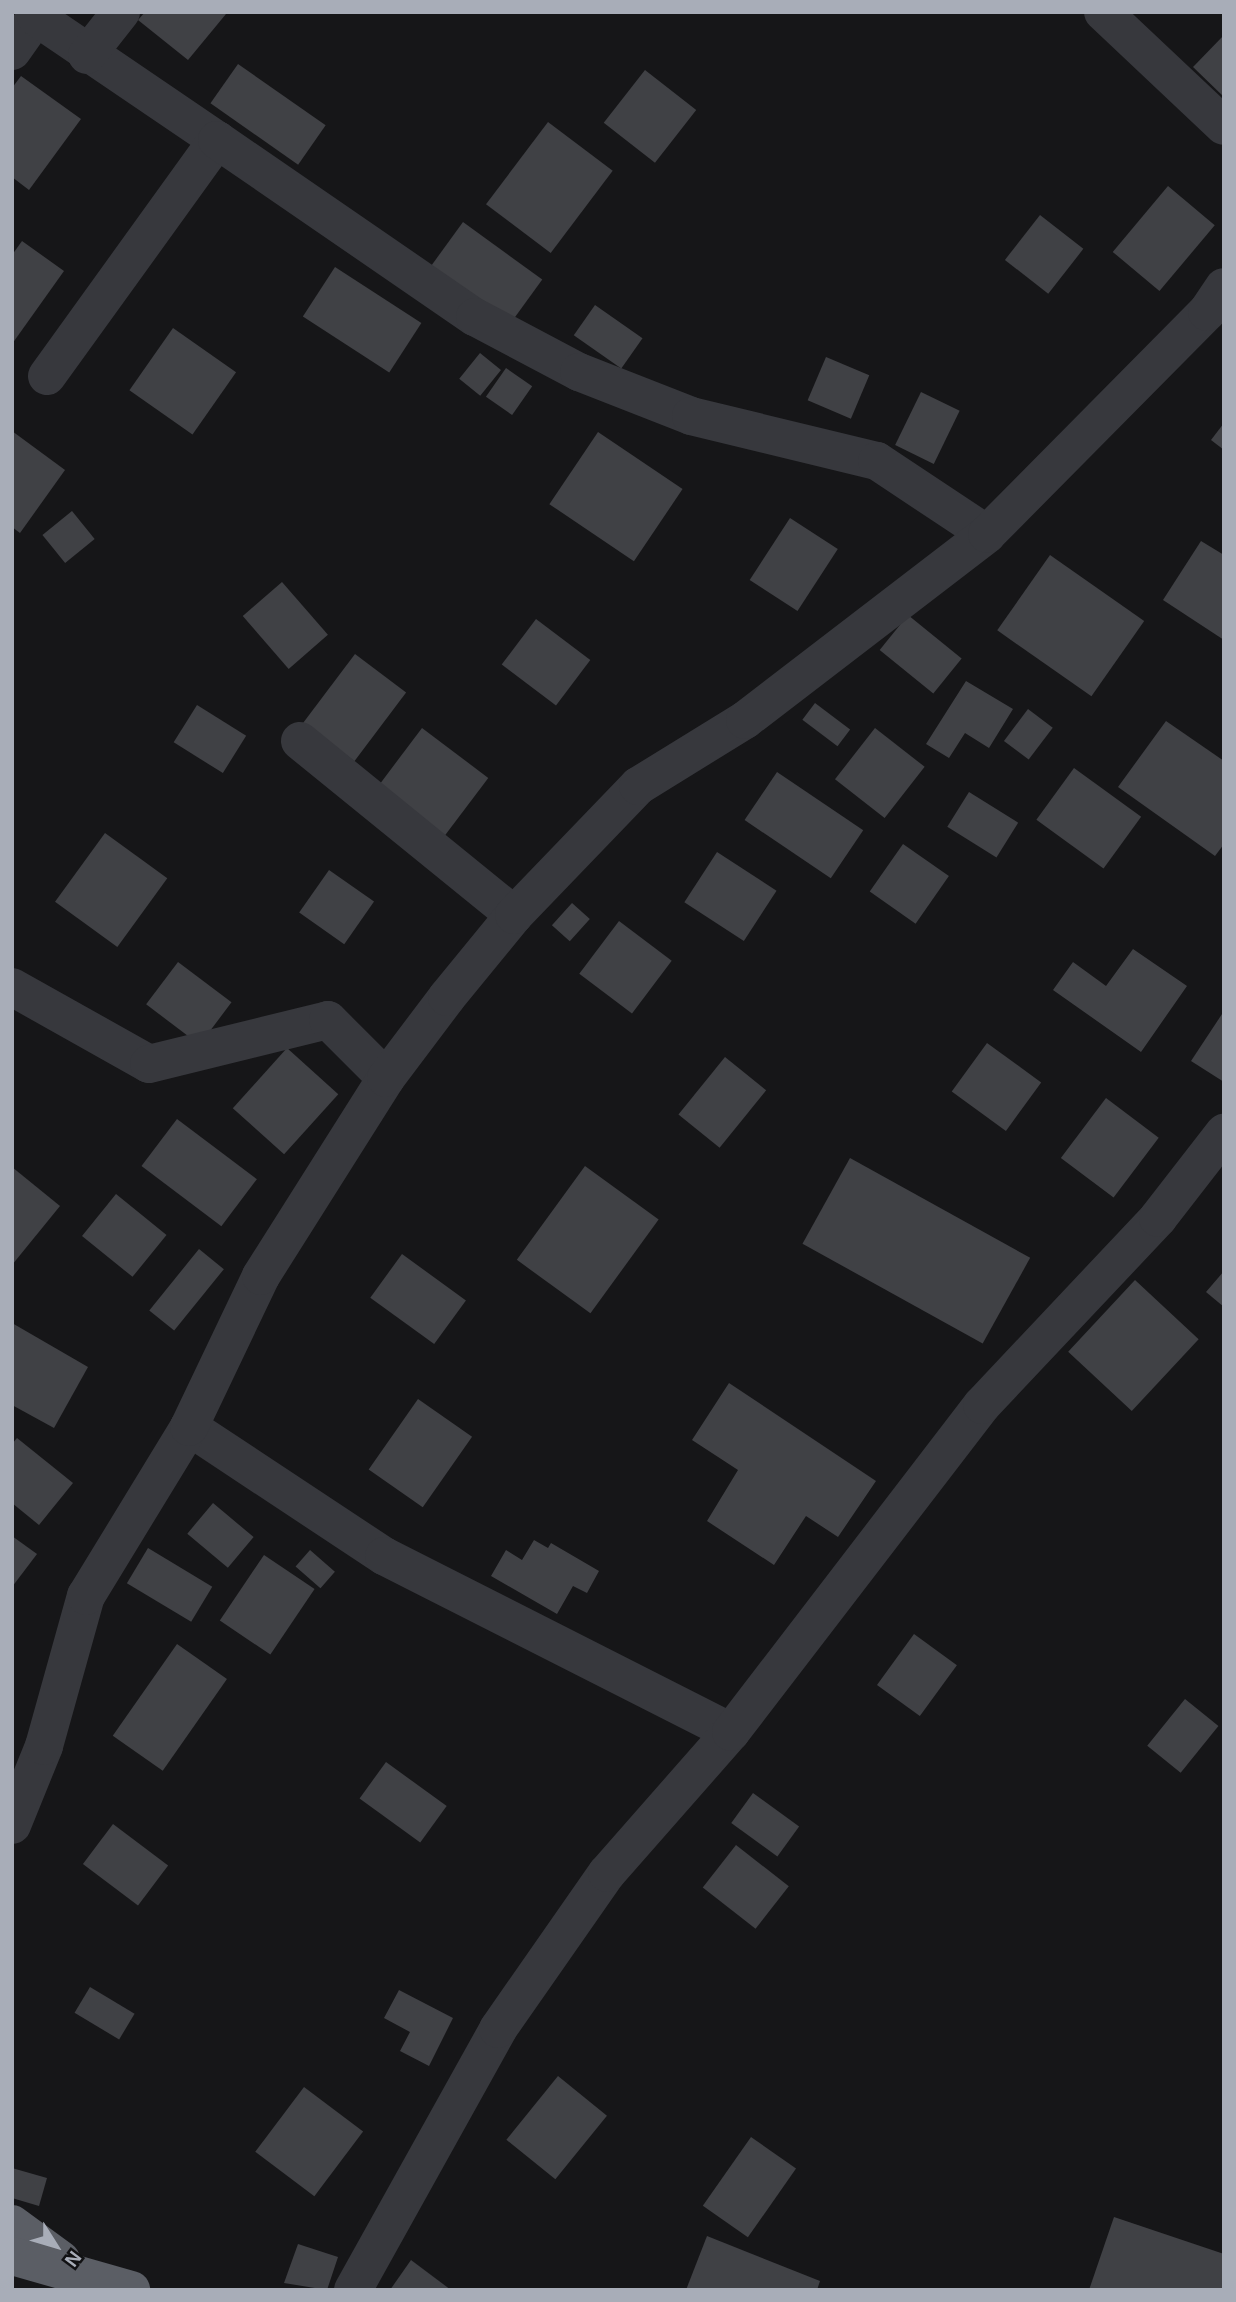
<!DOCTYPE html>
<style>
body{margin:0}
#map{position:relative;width:1236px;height:2302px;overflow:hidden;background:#161618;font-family:Helvetica,sans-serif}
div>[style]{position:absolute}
.building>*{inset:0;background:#404145;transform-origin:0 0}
.minor>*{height:38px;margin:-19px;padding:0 19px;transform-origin:19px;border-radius:19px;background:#37383d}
.trunk>*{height:38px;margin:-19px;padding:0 19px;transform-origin:19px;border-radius:19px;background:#5b5e65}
span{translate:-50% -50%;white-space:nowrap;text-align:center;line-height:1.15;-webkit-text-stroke:7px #111113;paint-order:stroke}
.frame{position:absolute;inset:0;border:14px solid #a8adb8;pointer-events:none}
.north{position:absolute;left:21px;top:2211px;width:70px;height:70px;-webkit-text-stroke:5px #111113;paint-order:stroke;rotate:127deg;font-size:19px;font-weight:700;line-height:28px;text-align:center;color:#a8adb8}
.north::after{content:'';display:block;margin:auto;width:24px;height:32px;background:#a8adb8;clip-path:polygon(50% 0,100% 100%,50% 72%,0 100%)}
</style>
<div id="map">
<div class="building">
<div style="clip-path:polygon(145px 12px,224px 12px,226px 14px,188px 60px,138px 20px)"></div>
<div style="clip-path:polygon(1224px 35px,1224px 97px,1193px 67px)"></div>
<div style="left:238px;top:64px;width:107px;height:48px;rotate:35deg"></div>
<div style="left:645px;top:70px;width:65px;height:67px;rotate:38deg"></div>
<div style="clip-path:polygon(21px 76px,81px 119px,29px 190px,12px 177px,12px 88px)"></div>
<div style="left:548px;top:122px;width:81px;height:103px;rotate:37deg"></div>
<div style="left:1168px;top:186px;width:61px;height:86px;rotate:40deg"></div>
<div style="left:1040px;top:215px;width:55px;height:57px;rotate:38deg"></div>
<div style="left:463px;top:222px;width:98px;height:54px;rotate:36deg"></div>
<div style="clip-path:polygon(22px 241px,64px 271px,12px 344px,12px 255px)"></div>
<div style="left:335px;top:267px;width:103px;height:59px;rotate:33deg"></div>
<div style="left:595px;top:305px;width:58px;height:37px;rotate:35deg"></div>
<div style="left:173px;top:328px;width:77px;height:76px;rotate:35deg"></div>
<div style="left:480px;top:353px;width:27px;height:33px;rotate:39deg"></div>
<div style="left:826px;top:357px;width:47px;height:47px;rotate:23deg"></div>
<div style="left:506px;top:368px;width:32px;height:35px;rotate:35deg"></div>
<div style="left:921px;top:392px;width:43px;height:59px;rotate:26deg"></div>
<div style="clip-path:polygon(1224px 423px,1224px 450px,1211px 440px)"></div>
<div style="clip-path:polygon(12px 431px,65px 470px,20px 533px,12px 527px)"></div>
<div style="left:598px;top:432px;width:102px;height:87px;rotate:34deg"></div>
<div style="left:72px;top:511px;width:36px;height:38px;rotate:51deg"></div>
<div style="left:790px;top:518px;width:57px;height:74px;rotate:33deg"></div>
<div style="clip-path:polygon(1201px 541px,1224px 555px,1224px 640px,1163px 600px)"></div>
<div style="left:1050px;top:555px;width:115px;height:92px;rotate:35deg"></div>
<div style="left:282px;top:582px;width:70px;height:52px;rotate:49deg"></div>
<div style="left:908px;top:615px;width:69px;height:45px;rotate:39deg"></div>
<div style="left:536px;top:619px;width:68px;height:57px;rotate:37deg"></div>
<div style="left:355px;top:654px;width:64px;height:86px;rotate:37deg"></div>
<div style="clip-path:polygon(966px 681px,1013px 709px,989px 748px,965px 733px,949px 758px,926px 744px)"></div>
<div style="left:815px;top:703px;width:44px;height:21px;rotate:37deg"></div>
<div style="left:197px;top:705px;width:58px;height:44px;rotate:32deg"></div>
<div style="left:1028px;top:709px;width:31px;height:40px;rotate:37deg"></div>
<div style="clip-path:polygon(1166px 721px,1224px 761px,1224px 844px,1215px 856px,1118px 787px)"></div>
<div style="left:422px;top:728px;width:83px;height:75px;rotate:37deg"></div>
<div style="left:875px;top:728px;width:63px;height:65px;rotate:38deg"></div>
<div style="left:1074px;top:768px;width:83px;height:64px;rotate:36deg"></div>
<div style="left:777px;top:772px;width:104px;height:58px;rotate:34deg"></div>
<div style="left:969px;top:792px;width:58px;height:41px;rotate:32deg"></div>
<div style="left:105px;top:833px;width:77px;height:85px;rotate:36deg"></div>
<div style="left:903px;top:844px;width:56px;height:58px;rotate:35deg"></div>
<div style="left:717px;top:852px;width:71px;height:60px;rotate:33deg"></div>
<div style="left:329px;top:870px;width:55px;height:52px;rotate:35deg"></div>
<div style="left:572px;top:903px;width:24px;height:30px;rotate:42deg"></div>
<div style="left:619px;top:921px;width:66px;height:66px;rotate:37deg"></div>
<div style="clip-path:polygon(1133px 949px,1187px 986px,1141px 1052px,1053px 990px,1073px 962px,1106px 986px)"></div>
<div style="left:178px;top:962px;width:67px;height:53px;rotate:37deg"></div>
<div style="clip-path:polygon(1224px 1011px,1224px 1082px,1191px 1061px)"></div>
<div style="left:987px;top:1043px;width:67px;height:60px;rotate:36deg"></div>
<div style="left:287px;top:1048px;width:69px;height:81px;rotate:42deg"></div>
<div style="left:725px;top:1057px;width:53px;height:74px;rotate:39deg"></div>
<div style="left:1106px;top:1098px;width:66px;height:75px;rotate:37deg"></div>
<div style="left:177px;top:1119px;width:100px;height:59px;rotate:37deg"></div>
<div style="left:850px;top:1158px;width:206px;height:98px;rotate:29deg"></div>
<div style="left:585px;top:1166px;width:91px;height:116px;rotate:36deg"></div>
<div style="clip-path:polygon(12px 1167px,60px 1206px,12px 1265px)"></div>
<div style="left:116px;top:1194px;width:65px;height:54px;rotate:39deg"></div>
<div style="left:199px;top:1249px;width:32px;height:79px;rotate:39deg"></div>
<div style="left:402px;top:1254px;width:79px;height:54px;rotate:36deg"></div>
<div style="clip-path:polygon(1224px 1271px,1224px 1307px,1206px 1292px)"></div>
<div style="left:1135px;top:1280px;width:87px;height:98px;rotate:43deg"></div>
<div style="clip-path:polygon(12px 1323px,88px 1367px,54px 1428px,12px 1405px)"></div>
<div style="clip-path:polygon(729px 1383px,876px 1481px,838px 1537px,806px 1516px,774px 1565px,707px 1521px,738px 1470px,692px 1440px)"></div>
<div style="left:418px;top:1399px;width:66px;height:86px;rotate:35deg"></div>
<div style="clip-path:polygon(17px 1438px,73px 1483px,39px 1525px,12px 1503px,12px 1444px)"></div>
<div style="left:213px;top:1503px;width:53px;height:40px;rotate:40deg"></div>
<div style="clip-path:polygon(12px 1536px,37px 1554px,12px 1587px)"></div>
<div style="clip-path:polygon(534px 1540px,548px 1548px,551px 1543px,599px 1571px,587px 1593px,573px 1586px,557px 1614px,491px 1576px,506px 1550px,522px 1560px)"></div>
<div style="left:148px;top:1548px;width:75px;height:41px;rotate:31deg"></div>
<div style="left:310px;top:1550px;width:33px;height:22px;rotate:41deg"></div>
<div style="left:264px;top:1555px;width:61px;height:79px;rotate:34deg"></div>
<div style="left:914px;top:1634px;width:53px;height:63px;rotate:36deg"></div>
<div style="left:177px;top:1644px;width:61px;height:112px;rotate:35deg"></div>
<div style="left:1185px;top:1699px;width:43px;height:60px;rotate:39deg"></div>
<div style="left:386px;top:1762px;width:75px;height:45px;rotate:36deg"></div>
<div style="left:753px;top:1793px;width:57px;height:37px;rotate:36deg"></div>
<div style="left:113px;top:1824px;width:69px;height:50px;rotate:37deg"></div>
<div style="left:736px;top:1845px;width:67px;height:54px;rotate:38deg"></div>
<div style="left:90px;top:1987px;width:52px;height:30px;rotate:31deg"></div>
<div style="clip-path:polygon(399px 1990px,453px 2018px,429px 2066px,400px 2051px,410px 2032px,384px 2018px)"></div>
<div style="left:558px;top:2076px;width:63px;height:82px;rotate:39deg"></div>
<div style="left:304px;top:2087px;width:74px;height:81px;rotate:37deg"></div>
<div style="left:751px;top:2137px;width:55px;height:84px;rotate:35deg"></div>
<div style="clip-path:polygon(12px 2168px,47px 2178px,39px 2206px,12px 2198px)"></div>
<div style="clip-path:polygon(1114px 2217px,1224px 2254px,1222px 2290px,1089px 2290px)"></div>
<div style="clip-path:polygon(707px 2236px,820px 2281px,817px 2290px,686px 2290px)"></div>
<div style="clip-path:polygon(298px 2244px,338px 2257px,327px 2290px,284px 2283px)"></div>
<div style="clip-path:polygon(411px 2260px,451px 2290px,390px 2290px)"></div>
</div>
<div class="minor">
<div style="left:1103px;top:12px;width:166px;rotate:43.3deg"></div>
<div style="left:12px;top:51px;width:42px;rotate:-54.8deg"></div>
<div style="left:36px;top:17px;width:219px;rotate:34.2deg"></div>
<div style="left:87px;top:55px;width:55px;rotate:-51.7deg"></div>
<div style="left:47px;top:376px;width:291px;rotate:-54.2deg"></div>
<div style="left:217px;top:140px;width:313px;rotate:34.5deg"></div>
<div style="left:475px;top:317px;width:118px;rotate:27.9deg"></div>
<div style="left:579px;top:372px;width:120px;rotate:21.4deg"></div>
<div style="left:691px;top:416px;width:191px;rotate:13.6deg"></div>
<div style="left:877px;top:461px;width:132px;rotate:33.6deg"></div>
<div style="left:300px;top:741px;width:276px;rotate:39.1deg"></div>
<div style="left:12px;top:987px;width:157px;rotate:29.3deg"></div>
<div style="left:149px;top:1064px;width:184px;rotate:-13.8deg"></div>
<div style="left:328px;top:1020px;width:82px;rotate:45deg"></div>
<div style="left:189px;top:1427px;width:234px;rotate:33.5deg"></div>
<div style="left:384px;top:1556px;width:389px;rotate:26.9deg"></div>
<div style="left:12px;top:1825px;width:85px;rotate:-67.9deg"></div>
<div style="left:44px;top:1746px;width:156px;rotate:-74.4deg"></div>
<div style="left:86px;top:1596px;width:198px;rotate:-58.6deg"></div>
<div style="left:189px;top:1427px;width:167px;rotate:-64.5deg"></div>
<div style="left:261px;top:1276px;width:234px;rotate:-57.7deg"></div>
<div style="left:386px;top:1078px;width:101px;rotate:-53deg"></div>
<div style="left:447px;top:997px;width:106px;rotate:-50.7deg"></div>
<div style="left:514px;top:915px;width:179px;rotate:-46.1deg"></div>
<div style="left:638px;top:786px;width:126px;rotate:-31.7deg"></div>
<div style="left:745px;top:720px;width:305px;rotate:-37.5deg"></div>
<div style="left:987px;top:534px;width:313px;rotate:-45.3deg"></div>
<div style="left:1207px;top:312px;width:30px;rotate:-56deg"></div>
<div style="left:353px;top:2290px;width:299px;rotate:-60.9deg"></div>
<div style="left:498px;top:2029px;width:190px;rotate:-55.1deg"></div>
<div style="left:607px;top:1873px;width:188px;rotate:-48.7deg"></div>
<div style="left:731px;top:1732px;width:412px;rotate:-52.5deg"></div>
<div style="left:982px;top:1405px;width:257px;rotate:-46.7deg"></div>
<div style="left:1158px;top:1218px;width:108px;rotate:-52.2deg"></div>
</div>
<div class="trunk">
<div style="left:12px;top:2224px;width:61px;rotate:36.3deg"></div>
<div style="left:12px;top:2256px;width:124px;rotate:15.9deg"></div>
</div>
<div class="frame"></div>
<div class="north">N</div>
</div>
